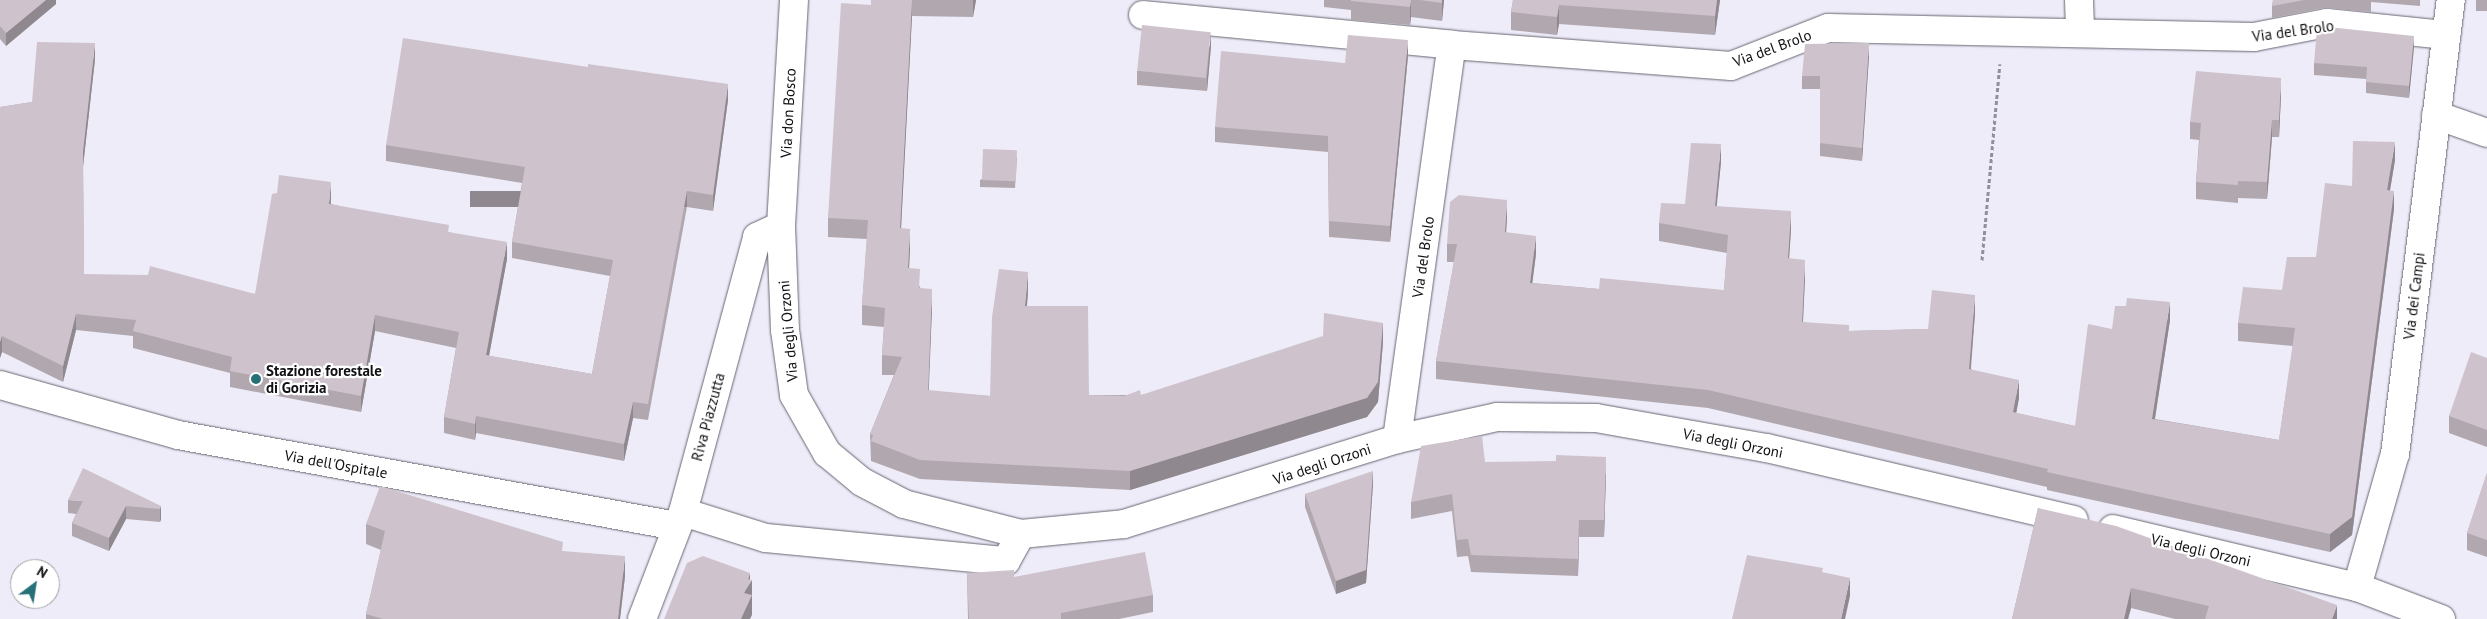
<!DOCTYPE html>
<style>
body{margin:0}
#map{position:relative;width:2487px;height:619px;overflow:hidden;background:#eeecf9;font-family:"PT Sans",sans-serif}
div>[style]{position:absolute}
.path>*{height:3px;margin-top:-1.5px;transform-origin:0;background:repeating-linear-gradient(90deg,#919099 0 4px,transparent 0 6.5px)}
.roads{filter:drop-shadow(0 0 1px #686570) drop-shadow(0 0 1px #686570)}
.minor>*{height:28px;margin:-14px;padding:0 14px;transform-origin:14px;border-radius:14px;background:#fff}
.wall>*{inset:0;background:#b1a8af;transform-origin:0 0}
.shaded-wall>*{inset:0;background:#90888f;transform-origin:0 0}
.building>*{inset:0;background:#cec3cc;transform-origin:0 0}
.dots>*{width:14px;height:14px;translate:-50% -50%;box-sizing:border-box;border:2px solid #fff;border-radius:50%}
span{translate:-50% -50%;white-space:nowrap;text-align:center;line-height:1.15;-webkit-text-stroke:4.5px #fff;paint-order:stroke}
.street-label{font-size:15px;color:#111014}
.poi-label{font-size:15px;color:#111014;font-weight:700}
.left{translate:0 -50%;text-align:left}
.north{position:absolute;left:10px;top:559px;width:50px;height:50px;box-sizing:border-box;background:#fff;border:1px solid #a09fa1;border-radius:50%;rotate:31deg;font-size:14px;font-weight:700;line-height:20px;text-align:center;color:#111014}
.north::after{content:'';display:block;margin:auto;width:18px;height:22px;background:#267078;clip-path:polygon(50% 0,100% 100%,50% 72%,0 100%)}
</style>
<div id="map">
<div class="path">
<div style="left:1982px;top:260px;width:197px;rotate:-84.8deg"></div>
</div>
<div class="roads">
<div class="minor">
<div style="left:794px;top:0;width:226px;rotate:93.3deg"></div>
<div style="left:781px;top:226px;width:104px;rotate:87.8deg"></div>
<div style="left:785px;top:330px;width:66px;rotate:82.1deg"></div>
<div style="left:794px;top:395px;width:67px;rotate:60.4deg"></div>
<div style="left:827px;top:453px;width:45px;rotate:39.6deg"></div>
<div style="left:862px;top:482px;width:47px;rotate:27.6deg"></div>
<div style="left:904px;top:504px;width:121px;rotate:14.4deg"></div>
<div style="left:1021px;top:534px;width:103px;rotate:-5.5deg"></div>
<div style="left:1124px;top:524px;width:286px;rotate:-17.3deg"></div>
<div style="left:1397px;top:439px;width:102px;rotate:-12.4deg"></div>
<div style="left:1497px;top:417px;width:99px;rotate:0.6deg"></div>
<div style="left:1596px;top:418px;width:174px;rotate:10deg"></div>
<div style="left:1767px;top:448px;width:315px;rotate:13.2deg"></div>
<div style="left:2079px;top:0;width:33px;rotate:88deg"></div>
<div style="left:1143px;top:15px;width:310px;rotate:5.5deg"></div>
<div style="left:1452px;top:45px;width:280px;rotate:4.3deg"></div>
<div style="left:1731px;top:66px;width:104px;rotate:-21.4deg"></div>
<div style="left:1828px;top:28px;width:426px;rotate:1.2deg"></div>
<div style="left:2254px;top:37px;width:74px;rotate:-10.9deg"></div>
<div style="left:2327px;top:23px;width:120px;rotate:5.8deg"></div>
<div style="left:2436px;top:115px;width:54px;rotate:19.4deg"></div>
<div style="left:0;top:385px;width:185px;rotate:15.7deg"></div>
<div style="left:178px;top:435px;width:507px;rotate:10.34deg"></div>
<div style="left:1397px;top:439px;width:398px;rotate:-82.1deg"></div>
<div style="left:683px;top:512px;width:87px;rotate:17.4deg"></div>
<div style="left:766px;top:538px;width:241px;rotate:5.5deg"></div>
<div style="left:1006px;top:561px;width:31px;rotate:-61deg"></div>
<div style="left:2113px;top:529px;width:251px;rotate:13.4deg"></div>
<div style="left:2357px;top:587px;width:90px;rotate:20.9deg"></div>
<div style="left:2357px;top:587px;width:138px;rotate:-74.1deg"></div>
<div style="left:2395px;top:454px;width:457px;rotate:-83deg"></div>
<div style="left:642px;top:619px;width:115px;rotate:-69deg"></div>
<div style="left:683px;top:512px;width:285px;rotate:-74.9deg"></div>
<div style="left:757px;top:237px;width:26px;rotate:-25deg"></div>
</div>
</div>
<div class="wall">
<div style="clip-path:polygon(0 0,56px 0,56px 4px,6px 46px,0 39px)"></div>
<div style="clip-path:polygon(871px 0,976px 0,973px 17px,912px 16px,901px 228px,910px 249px,909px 268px,932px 308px,928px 391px,990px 396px,1028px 292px,1027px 306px,1089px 395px,1141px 395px,1383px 342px,1378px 402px,1367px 417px,1130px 490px,920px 479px,871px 461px,870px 434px,894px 375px,882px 375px,882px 355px,884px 327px,862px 325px,862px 305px,867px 239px,828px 237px,828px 218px,871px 5px)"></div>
<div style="clip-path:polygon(1324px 0,1444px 0,1442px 21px,1411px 17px,1410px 25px,1351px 20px,1351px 10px,1324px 7px)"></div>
<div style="clip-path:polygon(1513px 0,1720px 0,1715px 35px,1559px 24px,1557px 35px,1511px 30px,1511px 12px)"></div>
<div style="clip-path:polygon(2273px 0,2420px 0,2420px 6px,2371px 2px,2371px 12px,2324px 8px,2272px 18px,2272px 6px)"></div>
<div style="left:2476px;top:0;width:11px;height:11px"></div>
<div style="clip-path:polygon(1211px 46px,1207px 91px,1137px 85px,1137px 71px)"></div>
<div style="clip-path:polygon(2414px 47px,2409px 98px,2366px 93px,2366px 79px,2314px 75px,2314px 63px)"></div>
<div style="clip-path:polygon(1408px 56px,1390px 242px,1329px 237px,1328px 152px,1215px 142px,1215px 127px,1345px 63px)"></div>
<div style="clip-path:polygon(1869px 56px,1862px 161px,1820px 156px,1820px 89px,1802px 89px,1802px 76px)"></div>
<div style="clip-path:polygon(95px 59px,83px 166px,84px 274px,255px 294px,331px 199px,331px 204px,449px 232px,507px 259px,489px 356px,592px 374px,610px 276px,512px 258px,512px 242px,522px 183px,386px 161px,386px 145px,728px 100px,713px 211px,687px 207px,648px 420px,633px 418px,624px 461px,476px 433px,475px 440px,444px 433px,444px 417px,456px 348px,375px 331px,361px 412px,230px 387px,230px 373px,133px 348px,133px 336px,76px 330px,63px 382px,2px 352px,0 358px,0 107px,32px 102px)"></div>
<div style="clip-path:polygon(2281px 95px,2279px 137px,2272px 137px,2267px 199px,2238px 198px,2238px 203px,2196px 199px,2196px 182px,2199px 140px,2190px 139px,2190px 122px)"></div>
<div style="clip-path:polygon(1017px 157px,1015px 188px,980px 187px,980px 180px)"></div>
<div style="clip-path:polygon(2395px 160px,2390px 190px,2394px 209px,2352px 535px,2330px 552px,2047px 490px,2047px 487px,1708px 408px,1436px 379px,1436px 361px,1454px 262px,1447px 262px,1447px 244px,1507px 218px,1506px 232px,1536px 254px,1532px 283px,1599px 289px,1724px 290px,1727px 253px,1659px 241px,1659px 223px,1685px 204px,1721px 162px,1716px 207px,1791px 229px,1789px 258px,1805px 278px,1803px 322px,1849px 331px,1928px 329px,1975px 313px,1971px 369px,2019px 398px,2016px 413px,2075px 426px,2112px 329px,2170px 320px,2155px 419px,2279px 440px,2293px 346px,2238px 341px,2238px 323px,2282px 290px,2316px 257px,2352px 186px)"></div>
<div style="clip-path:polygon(2487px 358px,2487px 447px,2449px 433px,2449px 416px)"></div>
<div style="clip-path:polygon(1485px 462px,1606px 474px,1604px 537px,1579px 537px,1578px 576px,1471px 572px,1468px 556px,1457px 557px,1452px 511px,1411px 519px,1411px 502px)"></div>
<div style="clip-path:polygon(2487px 473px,2487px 557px,2467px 550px,2467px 533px)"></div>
<div style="clip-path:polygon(1373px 484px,1366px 583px,1336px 594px,1305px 507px,1305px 494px)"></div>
<div style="clip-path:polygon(68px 500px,161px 506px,161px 519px,160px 522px,126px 519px,109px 551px,72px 536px,72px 523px,76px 514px,68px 513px)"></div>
<div style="clip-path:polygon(2038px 508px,2337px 619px,2175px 619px,2131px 608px,2128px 619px,2012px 619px)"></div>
<div style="clip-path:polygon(366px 524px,563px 551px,625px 576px,620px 619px,366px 619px,366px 614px,381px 550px,366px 544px)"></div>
<div style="clip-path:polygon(967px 573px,1014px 577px,1153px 595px,1153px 612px,1119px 619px,968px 619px)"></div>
</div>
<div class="shaded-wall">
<div style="clip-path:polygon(46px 0,56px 0,56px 4px,6px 46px,6px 33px)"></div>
<div style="clip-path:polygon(912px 0,912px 16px,900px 248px,900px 228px)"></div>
<div style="clip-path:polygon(973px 0,976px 0,973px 17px)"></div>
<div style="clip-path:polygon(1411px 0,1411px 17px,1410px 25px,1410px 7px)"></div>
<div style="clip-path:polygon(1442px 0,1444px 0,1442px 21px)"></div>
<div style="clip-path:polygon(1717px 0,1720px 0,1715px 35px,1715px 16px)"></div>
<div style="clip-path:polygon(1559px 5px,1559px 24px,1557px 35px,1557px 17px)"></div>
<div style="clip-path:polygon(1211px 32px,1211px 46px,1207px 91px,1207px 78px)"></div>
<div style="clip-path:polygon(2414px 36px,2414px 47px,2409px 98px,2409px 86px)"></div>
<div style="clip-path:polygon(1408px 40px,1408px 56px,1390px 242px,1390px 226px)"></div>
<div style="clip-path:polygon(95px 43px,95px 59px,83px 167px,83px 151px)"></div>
<div style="clip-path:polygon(1869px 43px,1869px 56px,1862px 161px,1862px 148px)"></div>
<div style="clip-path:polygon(2281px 78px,2281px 95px,2279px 137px,2279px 120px)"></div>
<div style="clip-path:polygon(728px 84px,728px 100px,713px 211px,713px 195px)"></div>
<div style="clip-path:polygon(2272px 120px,2272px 137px,2267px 199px,2267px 182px)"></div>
<div style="clip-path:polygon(2395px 142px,2395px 160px,2387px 208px,2387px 190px)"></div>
<div style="clip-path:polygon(1721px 144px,1721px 162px,1715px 224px,1715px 206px)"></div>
<div style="clip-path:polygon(331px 182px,331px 199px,329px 220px,329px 204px)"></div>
<div style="left:687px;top:191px;width:16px;height:217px;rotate:90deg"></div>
<div style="clip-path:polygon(2394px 191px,2394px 209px,2352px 535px,2330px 552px,2330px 534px)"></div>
<div style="clip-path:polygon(1507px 200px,1507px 218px,1505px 250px,1505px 232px)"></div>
<div style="clip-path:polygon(1791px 211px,1791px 229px,1788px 276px,1788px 258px)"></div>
<div style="clip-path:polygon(910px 229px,910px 249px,908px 287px,908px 268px)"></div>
<div style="clip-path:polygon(1536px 236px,1536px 254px,1530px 301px,1530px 283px)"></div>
<div style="clip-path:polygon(507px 242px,507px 259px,486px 372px,486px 355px)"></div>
<div style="clip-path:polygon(1805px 260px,1805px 278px,1802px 340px,1802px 322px)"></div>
<div style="clip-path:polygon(1028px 272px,1028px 292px,1025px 326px,1025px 306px)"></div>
<div style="clip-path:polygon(932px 289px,932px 308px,928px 410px,928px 390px)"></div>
<div style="clip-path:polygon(1975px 295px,1975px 313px,1969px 387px,1969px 369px)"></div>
<div style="clip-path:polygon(2170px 302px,2170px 320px,2152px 437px,2152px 419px)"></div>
<div style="clip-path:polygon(76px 314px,76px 330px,63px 382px,63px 366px)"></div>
<div style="clip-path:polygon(375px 315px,375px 331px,361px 412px,361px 396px)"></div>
<div style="clip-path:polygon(1383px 323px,1383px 342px,1378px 402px,1367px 417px,1130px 490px,1130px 471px)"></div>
<div style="clip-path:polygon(2px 336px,2px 352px,0 358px,0 342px)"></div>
<div style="clip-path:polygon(2019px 380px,2019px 398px,2013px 430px,2013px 412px)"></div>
<div style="clip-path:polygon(633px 402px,633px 418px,624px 461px,624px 444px)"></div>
<div style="clip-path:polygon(476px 416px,476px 433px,475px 440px,475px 424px)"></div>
<div style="clip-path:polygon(1606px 457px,1606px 474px,1604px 537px,1604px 520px)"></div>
<div style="clip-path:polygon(1373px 471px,1373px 484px,1366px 583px,1336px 594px,1336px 581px)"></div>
<div style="clip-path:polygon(126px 506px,126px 519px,109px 551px,109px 538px)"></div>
<div style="clip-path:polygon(161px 506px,161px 519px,160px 522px,160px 509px)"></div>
<div style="clip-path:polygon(1579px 520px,1579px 537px,1578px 576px,1578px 559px)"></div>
<div style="clip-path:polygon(625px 556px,625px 576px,620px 619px,618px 619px)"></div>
<div style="clip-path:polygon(750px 573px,750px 583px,752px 580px,752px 615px,750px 619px,741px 619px,744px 593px,748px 579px)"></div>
<div style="clip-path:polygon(1850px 578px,1850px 596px,1845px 619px,1841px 619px)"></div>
<div style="clip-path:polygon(2131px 588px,2131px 608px,2128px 619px,2124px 619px)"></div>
<div style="clip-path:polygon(2337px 605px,2337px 619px,2332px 619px)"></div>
</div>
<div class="building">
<div style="clip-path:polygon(0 0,46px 0,6px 33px,0 26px)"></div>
<div style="clip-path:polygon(871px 0,912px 0,900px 228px,910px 229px,908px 268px,920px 269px,919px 288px,932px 289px,928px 390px,990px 396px,992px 317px,999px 269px,1028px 272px,1025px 306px,1088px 306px,1089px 395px,1124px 396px,1140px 390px,1141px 395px,1323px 336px,1324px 313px,1383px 323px,1378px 382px,1367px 398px,1130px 471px,920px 460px,871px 441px,873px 435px,870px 434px,902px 357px,882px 355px,885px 308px,862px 305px,868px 220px,828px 218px,841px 3px,871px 5px)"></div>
<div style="clip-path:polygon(1351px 0,1411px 0,1410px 7px,1351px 1px)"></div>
<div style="clip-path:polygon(1420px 0,1442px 0,1442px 3px)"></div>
<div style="clip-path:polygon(1513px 0,1717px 0,1715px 16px,1559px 5px,1557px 17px,1511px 12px)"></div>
<div style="clip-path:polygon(2273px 0,2304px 0,2272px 6px)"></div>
<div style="left:1142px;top:25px;width:69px;height:46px;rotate:6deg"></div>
<div style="clip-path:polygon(2328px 27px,2414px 36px,2409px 86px,2366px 82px,2367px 67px,2314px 63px,2317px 29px)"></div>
<div style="clip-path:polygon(1348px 35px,1408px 40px,1390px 226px,1329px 221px,1328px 136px,1215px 127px,1221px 51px,1345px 63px)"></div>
<div style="clip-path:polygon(403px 38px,588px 67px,588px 64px,728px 84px,713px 195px,687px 191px,648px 404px,633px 402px,624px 444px,476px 416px,475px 424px,444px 417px,459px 332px,375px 315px,361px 396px,230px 371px,232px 357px,133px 331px,136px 320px,76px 314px,63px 366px,2px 336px,0 342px,0 107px,32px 102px,37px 42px,95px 43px,83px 151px,84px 274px,148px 275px,150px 266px,255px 294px,272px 194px,277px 193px,279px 175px,331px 182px,329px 204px,449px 225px,448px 232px,507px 242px,486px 355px,592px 374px,613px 260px,512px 242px,525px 167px,386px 145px)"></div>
<div style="clip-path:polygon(1869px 43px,1862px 148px,1820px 143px,1820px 76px,1802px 76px,1805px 44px)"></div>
<div style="clip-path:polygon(2196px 71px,2281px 78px,2279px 120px,2272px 120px,2267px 182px,2238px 181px,2238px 185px,2196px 182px,2201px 123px,2190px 122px)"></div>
<div style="clip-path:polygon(2353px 141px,2395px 142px,2387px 190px,2394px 191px,2352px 517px,2330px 534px,2047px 472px,2048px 469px,1708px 390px,1436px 361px,1457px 244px,1447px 244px,1450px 202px,1459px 195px,1507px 200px,1505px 232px,1536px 236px,1530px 283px,1599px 289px,1600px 278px,1724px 290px,1728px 235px,1659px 223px,1661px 203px,1685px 204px,1691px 143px,1721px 144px,1715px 206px,1791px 211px,1788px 258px,1805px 260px,1802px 322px,1849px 325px,1849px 331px,1928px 329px,1932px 290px,1975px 295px,1969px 369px,2019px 380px,2013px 412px,2075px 426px,2088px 324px,2112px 329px,2115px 306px,2126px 306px,2127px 298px,2170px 302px,2152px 419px,2279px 440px,2295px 328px,2238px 323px,2243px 287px,2282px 290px,2287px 257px,2316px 257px,2325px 183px,2352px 186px)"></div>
<div style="left:983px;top:149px;width:34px;height:31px;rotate:2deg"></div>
<div style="clip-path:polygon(2471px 352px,2487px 358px,2487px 430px,2449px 416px)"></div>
<div style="clip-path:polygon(1482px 436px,1485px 462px,1556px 461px,1556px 455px,1606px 457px,1604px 520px,1579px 520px,1578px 559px,1471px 555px,1468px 539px,1457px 540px,1452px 494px,1411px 502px,1421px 446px)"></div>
<div style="clip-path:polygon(83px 468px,161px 506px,160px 509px,126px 506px,109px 538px,72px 523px,83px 501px,68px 500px)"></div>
<div style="clip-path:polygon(1373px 471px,1366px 570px,1336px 581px,1305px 494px)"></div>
<div style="clip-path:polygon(2487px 473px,2487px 540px,2467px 533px)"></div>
<div style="clip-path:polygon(380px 486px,563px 542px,562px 551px,625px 556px,618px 619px,383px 619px,366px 614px,385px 531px,366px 524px)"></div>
<div style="clip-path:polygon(2038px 508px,2116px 526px,2337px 605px,2332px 619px,2205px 619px,2209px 606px,2131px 588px,2124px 619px,2012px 619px)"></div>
<div style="clip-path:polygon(1145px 552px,1153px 595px,1061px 613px,1061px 619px,969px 619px,967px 573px,1014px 570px,1014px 577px)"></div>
<div style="clip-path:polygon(1747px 555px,1823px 568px,1822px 572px,1850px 578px,1841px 619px,1732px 619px)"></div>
<div style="clip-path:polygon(703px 556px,750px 573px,748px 579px,752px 580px,744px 593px,752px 595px,741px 619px,664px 619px,687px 563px)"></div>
</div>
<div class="dots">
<div style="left:256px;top:379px;background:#267078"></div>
</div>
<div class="street-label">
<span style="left:2293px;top:31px;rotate:-8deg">Via del Brolo</span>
<span style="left:1772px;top:48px;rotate:-20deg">Via del Brolo</span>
<span style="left:788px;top:113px;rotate:-87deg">Via don Bosco</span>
<span style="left:1423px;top:257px;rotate:-82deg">Via del Brolo</span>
<span style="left:2414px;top:296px;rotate:-83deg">Via dei Campi</span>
<span style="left:788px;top:331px;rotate:-95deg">Via degli Orzoni</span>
<span style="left:708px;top:417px;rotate:-75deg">Riva Piazzutta</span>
<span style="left:1733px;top:443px;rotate:11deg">Via degli Orzoni</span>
<span style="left:336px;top:464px;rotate:10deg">Via dell'Ospitale</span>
<span style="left:1322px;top:464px;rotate:-18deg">Via degli Orzoni</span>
<span style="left:2201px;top:550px;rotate:13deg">Via degli Orzoni</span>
</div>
<div class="poi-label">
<span class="left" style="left:266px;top:379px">Stazione forestale<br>di Gorizia</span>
</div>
<div class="north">N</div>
</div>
